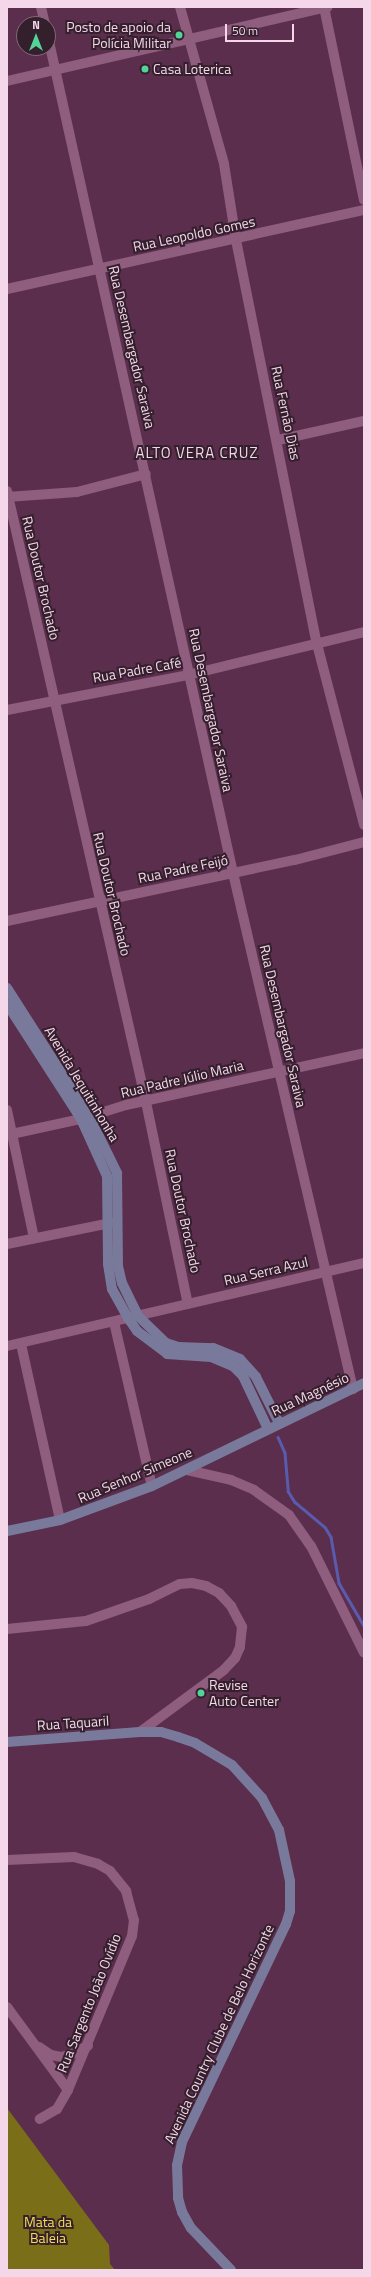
<!DOCTYPE html>
<meta charset="utf-8">
<style>
body{margin:0}
#map{position:relative;width:371px;height:2277px;overflow:hidden;background:#5b2e4d;font-family:"Titillium Web",sans-serif}
div>[style]{position:absolute}
.forest>*{inset:0;background:#7b6e19}
.stream>*{height:2.5px;margin:-1.25px;padding:0 1.25px;transform-origin:1.25px;border-radius:1.25px;background:#595bad}
.street>*{height:10px;margin:-5px;padding:0 5px;transform-origin:5px;border-radius:5px;background:#8f5d7e}
.secondary>*{height:10px;margin:-5px;padding:0 5px;transform-origin:5px;border-radius:5px;background:#797a9b}
.dots>*{width:11px;height:11px;translate:-50% -50%;box-sizing:border-box;border:2px solid #341f2d;border-radius:50%}
span{translate:-50% -50%;white-space:nowrap;text-align:center;line-height:1.15;-webkit-text-stroke:4px #341f2d;paint-order:stroke}
.poi-label{font-size:14px;color:#f4d7e9}
.right{translate:-100% -50%;text-align:right}
.left{translate:0 -50%;text-align:left}
.street-label{font-size:14px;color:#f4d7e9}
.park-label{font-size:14px;color:#f6df53}
.neighbourhood-label{font-size:15px;color:#f4d7e9;letter-spacing:1px}
.frame{position:absolute;inset:0;border:8px solid #f4d7e9;pointer-events:none}
.north{position:absolute;left:16px;top:16px;width:40px;height:40px;box-sizing:border-box;background:#341f2d;border:1px solid #816978;border-radius:50%;rotate:0deg;font-size:11px;font-weight:700;line-height:16px;text-align:center;color:#f4d7e9}
.north::after{content:'';display:block;margin:auto;width:14px;height:18px;background:#53d397;clip-path:polygon(50% 0,100% 100%,50% 72%,0 100%)}
.scale{position:absolute;left:225px;top:24px;width:69px;height:18px;box-sizing:border-box;border:2px solid #f4d7e9;border-top:0;padding-left:5px;font-size:12px;line-height:14px;white-space:nowrap;color:#f4d7e9;-webkit-text-stroke:3px #341f2d;paint-order:stroke}
</style>
<div id="map">
<div class="forest">
<div style="clip-path:polygon(7px 2108px,109px 2245px,110px 2264px,115px 2270px,7px 2270px)"></div>
</div>
<div class="stream">
<div style="left:278px;top:1437px;width:17px;rotate:66deg"></div>
<div style="left:285px;top:1453px;width:38px;rotate:85deg"></div>
<div style="left:288px;top:1491px;width:13px;rotate:58deg"></div>
<div style="left:295px;top:1502px;width:39px;rotate:40deg"></div>
<div style="left:325px;top:1527px;width:12px;rotate:59deg"></div>
<div style="left:331px;top:1537px;width:47px;rotate:80.1deg"></div>
<div style="left:339px;top:1583px;width:50px;rotate:59.8deg"></div>
</div>
<div class="street">
<div style="left:41px;top:7px;width:17px;rotate:77deg"></div>
<div style="left:180px;top:7px;width:163px;rotate:74.3deg"></div>
<div style="left:224px;top:164px;width:77px;rotate:81deg"></div>
<div style="left:236px;top:240px;width:412px;rotate:78.7deg"></div>
<div style="left:317px;top:644px;width:187px;rotate:75.4deg"></div>
<div style="left:324px;top:7px;width:197px;rotate:78.3deg"></div>
<div style="left:48px;top:37px;width:856px;rotate:77.52deg"></div>
<div style="left:233px;top:873px;width:530px;rotate:76.91deg"></div>
<div style="left:7px;top:81px;width:329px;rotate:-13deg"></div>
<div style="left:7px;top:289px;width:366px;rotate:-12.5deg"></div>
<div style="left:278px;top:440px;width:88px;rotate:-12.5deg"></div>
<div style="left:7px;top:491px;width:627px;rotate:77.18deg"></div>
<div style="left:146px;top:1102px;width:206px;rotate:78.3deg"></div>
<div style="left:7px;top:497px;width:70px;rotate:-4.1deg"></div>
<div style="left:77px;top:492px;width:71px;rotate:-14.6deg"></div>
<div style="left:7px;top:710px;width:184px;rotate:-10.9deg"></div>
<div style="left:188px;top:675px;width:181px;rotate:-13.7deg"></div>
<div style="left:7px;top:921px;width:294px;rotate:-12deg"></div>
<div style="left:295px;top:860px;width:71px;rotate:-14.6deg"></div>
<div style="left:7px;top:1110px;width:131px;rotate:78.1deg"></div>
<div style="left:7px;top:1135px;width:76px;rotate:-12.2deg"></div>
<div style="left:81px;top:1119px;width:47px;rotate:-17.3deg"></div>
<div style="left:126px;top:1105px;width:244px;rotate:-12.3deg"></div>
<div style="left:7px;top:1244px;width:110px;rotate:-11.5deg"></div>
<div style="left:114px;top:1322px;width:168px;rotate:77deg"></div>
<div style="left:21px;top:1344px;width:180px;rotate:77.5deg"></div>
<div style="left:7px;top:1346px;width:367px;rotate:-13.1deg"></div>
<div style="left:187px;top:1470px;width:45px;rotate:12.8deg"></div>
<div style="left:231px;top:1480px;width:25px;rotate:23deg"></div>
<div style="left:254px;top:1490px;width:43px;rotate:35.5deg"></div>
<div style="left:289px;top:1515px;width:38px;rotate:55deg"></div>
<div style="left:311px;top:1546px;width:119px;rotate:63.6deg"></div>
<div style="left:7px;top:1629px;width:79px;rotate:-5.8deg"></div>
<div style="left:86px;top:1621px;width:67px;rotate:-19.2deg"></div>
<div style="left:149px;top:1599px;width:34px;rotate:-26deg"></div>
<div style="left:180px;top:1584px;width:12px;rotate:-5deg"></div>
<div style="left:192px;top:1583px;width:14px;rotate:12deg"></div>
<div style="left:206px;top:1586px;width:15px;rotate:28deg"></div>
<div style="left:219px;top:1593px;width:18px;rotate:47deg"></div>
<div style="left:231px;top:1606px;width:24px;rotate:62deg"></div>
<div style="left:242px;top:1627px;width:20px;rotate:96deg"></div>
<div style="left:240px;top:1647px;width:12px;rotate:114deg"></div>
<div style="left:235px;top:1658px;width:16px;rotate:133deg"></div>
<div style="left:224px;top:1670px;width:104px;rotate:143.6deg"></div>
<div style="left:7px;top:1860px;width:67px;rotate:-2.6deg"></div>
<div style="left:74px;top:1857px;width:25px;rotate:16deg"></div>
<div style="left:98px;top:1864px;width:14px;rotate:30deg"></div>
<div style="left:110px;top:1871px;width:26px;rotate:51deg"></div>
<div style="left:126px;top:1891px;width:30px;rotate:75deg"></div>
<div style="left:134px;top:1920px;width:16px;rotate:97deg"></div>
<div style="left:132px;top:1936px;width:167px;rotate:112.6deg"></div>
<div style="left:68px;top:2090px;width:22px;rotate:120deg"></div>
<div style="left:57px;top:2109px;width:20px;rotate:150deg"></div>
<div style="left:7px;top:2007px;width:103px;rotate:53.7deg"></div>
<div style="left:39px;top:2047px;width:14px;rotate:34deg"></div>
<div style="left:51px;top:2055px;width:10px;rotate:11deg"></div>
<div style="left:61px;top:2057px;width:11px;rotate:-15deg"></div>
<div style="left:72px;top:2054px;width:18px;rotate:-27deg"></div>
</div>
<div class="secondary">
<div style="left:7px;top:988px;width:152px;rotate:57.4deg"></div>
<div style="left:89px;top:1116px;width:64px;rotate:63.8deg"></div>
<div style="left:117px;top:1173px;width:93px;rotate:89.4deg"></div>
<div style="left:118px;top:1266px;width:17px;rotate:77deg"></div>
<div style="left:122px;top:1283px;width:37px;rotate:64deg"></div>
<div style="left:138px;top:1316px;width:39px;rotate:44deg"></div>
<div style="left:166px;top:1343px;width:13px;rotate:18deg"></div>
<div style="left:178px;top:1347px;width:35px;rotate:2deg"></div>
<div style="left:213px;top:1348px;width:29px;rotate:22deg"></div>
<div style="left:240px;top:1359px;width:24px;rotate:48deg"></div>
<div style="left:256px;top:1377px;width:51px;rotate:63.4deg"></div>
<div style="left:7px;top:1004px;width:137px;rotate:57.2deg"></div>
<div style="left:81px;top:1119px;width:63px;rotate:65.5deg"></div>
<div style="left:107px;top:1176px;width:88px;rotate:89.3deg"></div>
<div style="left:108px;top:1264px;width:25px;rotate:81deg"></div>
<div style="left:112px;top:1289px;width:33px;rotate:61deg"></div>
<div style="left:128px;top:1318px;width:16px;rotate:55deg"></div>
<div style="left:137px;top:1331px;width:38px;rotate:37deg"></div>
<div style="left:167px;top:1354px;width:44px;rotate:3.9deg"></div>
<div style="left:211px;top:1357px;width:25px;rotate:23deg"></div>
<div style="left:234px;top:1367px;width:13px;rotate:45deg"></div>
<div style="left:243px;top:1376px;width:59px;rotate:64.7deg"></div>
<div style="left:7px;top:1531px;width:54px;rotate:-11.7deg"></div>
<div style="left:60px;top:1520px;width:98px;rotate:-20.3deg"></div>
<div style="left:152px;top:1486px;width:236px;rotate:-25.9deg"></div>
<div style="left:7px;top:1742px;width:133px;rotate:-4.3deg"></div>
<div style="left:140px;top:1732px;width:21px"></div>
<div style="left:161px;top:1732px;width:18px;rotate:16deg"></div>
<div style="left:178px;top:1737px;width:18px;rotate:19deg"></div>
<div style="left:195px;top:1743px;width:43px;rotate:30.7deg"></div>
<div style="left:232px;top:1765px;width:45px;rotate:47.7deg"></div>
<div style="left:262px;top:1798px;width:36px;rotate:62deg"></div>
<div style="left:279px;top:1830px;width:52px;rotate:77.8deg"></div>
<div style="left:290px;top:1881px;width:30px;rotate:90deg"></div>
<div style="left:290px;top:1911px;width:14px;rotate:107deg"></div>
<div style="left:286px;top:1924px;width:242px;rotate:115.5deg"></div>
<div style="left:182px;top:2142px;width:24px;rotate:102deg"></div>
<div style="left:177px;top:2165px;width:33px;rotate:88deg"></div>
<div style="left:178px;top:2198px;width:15px;rotate:74deg"></div>
<div style="left:182px;top:2212px;width:18px;rotate:61deg"></div>
<div style="left:191px;top:2228px;width:58px;rotate:46.4deg"></div>
</div>
<div class="dots">
<div style="left:179px;top:35px;background:#53d397"></div>
<div style="left:145px;top:69px;background:#53d397"></div>
<div style="left:201px;top:1693px;background:#53d397"></div>
</div>
<div class="poi-label">
<span class="right" style="left:171px;top:35px">Posto de apoio da<br>Polícia Militar</span>
<span class="left" style="left:153px;top:69px">Casa Loterica</span>
<span class="left" style="left:209px;top:1693px">Revise<br>Auto Center</span>
</div>
<div class="street-label">
<span style="left:194px;top:234px;rotate:-12deg">Rua Leopoldo Gomes</span>
<span style="left:132px;top:347px;rotate:77deg">Rua Desembargador Saraiva</span>
<span style="left:286px;top:413px;rotate:78deg">Rua Fernão Dias</span>
<span style="left:41px;top:578px;rotate:77deg">Rua Doutor Brochado</span>
<span style="left:137px;top:670px;rotate:-10deg">Rua Padre Café</span>
<span style="left:211px;top:710px;rotate:78deg">Rua Desembargador Saraiva</span>
<span style="left:183px;top:869px;rotate:-12deg">Rua Padre Feijó</span>
<span style="left:112px;top:894px;rotate:77deg">Rua Doutor Brochado</span>
<span style="left:283px;top:1026px;rotate:77deg">Rua Desembargador Saraiva</span>
<span style="left:182px;top:1079px;rotate:-13deg">Rua Padre Júlio Maria</span>
<span style="left:82px;top:1084px;rotate:59deg">Avenida Jequitinhonha</span>
<span style="left:183px;top:1211px;rotate:78deg">Rua Doutor Brochado</span>
<span style="left:266px;top:1271px;rotate:-13deg">Rua Serra Azul</span>
<span style="left:310px;top:1394px;rotate:-25deg">Rua Magnésio</span>
<span style="left:135px;top:1475px;rotate:-23deg">Rua Senhor Simeone</span>
<span style="left:73px;top:1723px;rotate:-4deg">Rua Taquaril</span>
<span style="left:89px;top:2003px;rotate:-68deg">Rua Sargento João Ovídio</span>
<span style="left:219px;top:2034px;rotate:-65deg">Avenida Country Clube de Belo Horizonte</span>
</div>
<div class="park-label">
<span style="left:48px;top:2230px">Mata da<br>Baleia</span>
</div>
<div class="neighbourhood-label">
<span style="left:197px;top:453px">ALTO VERA CRUZ</span>
</div>
<div class="frame"></div>
<div class="north">N</div>
<div class="scale">50 m</div>
</div>
